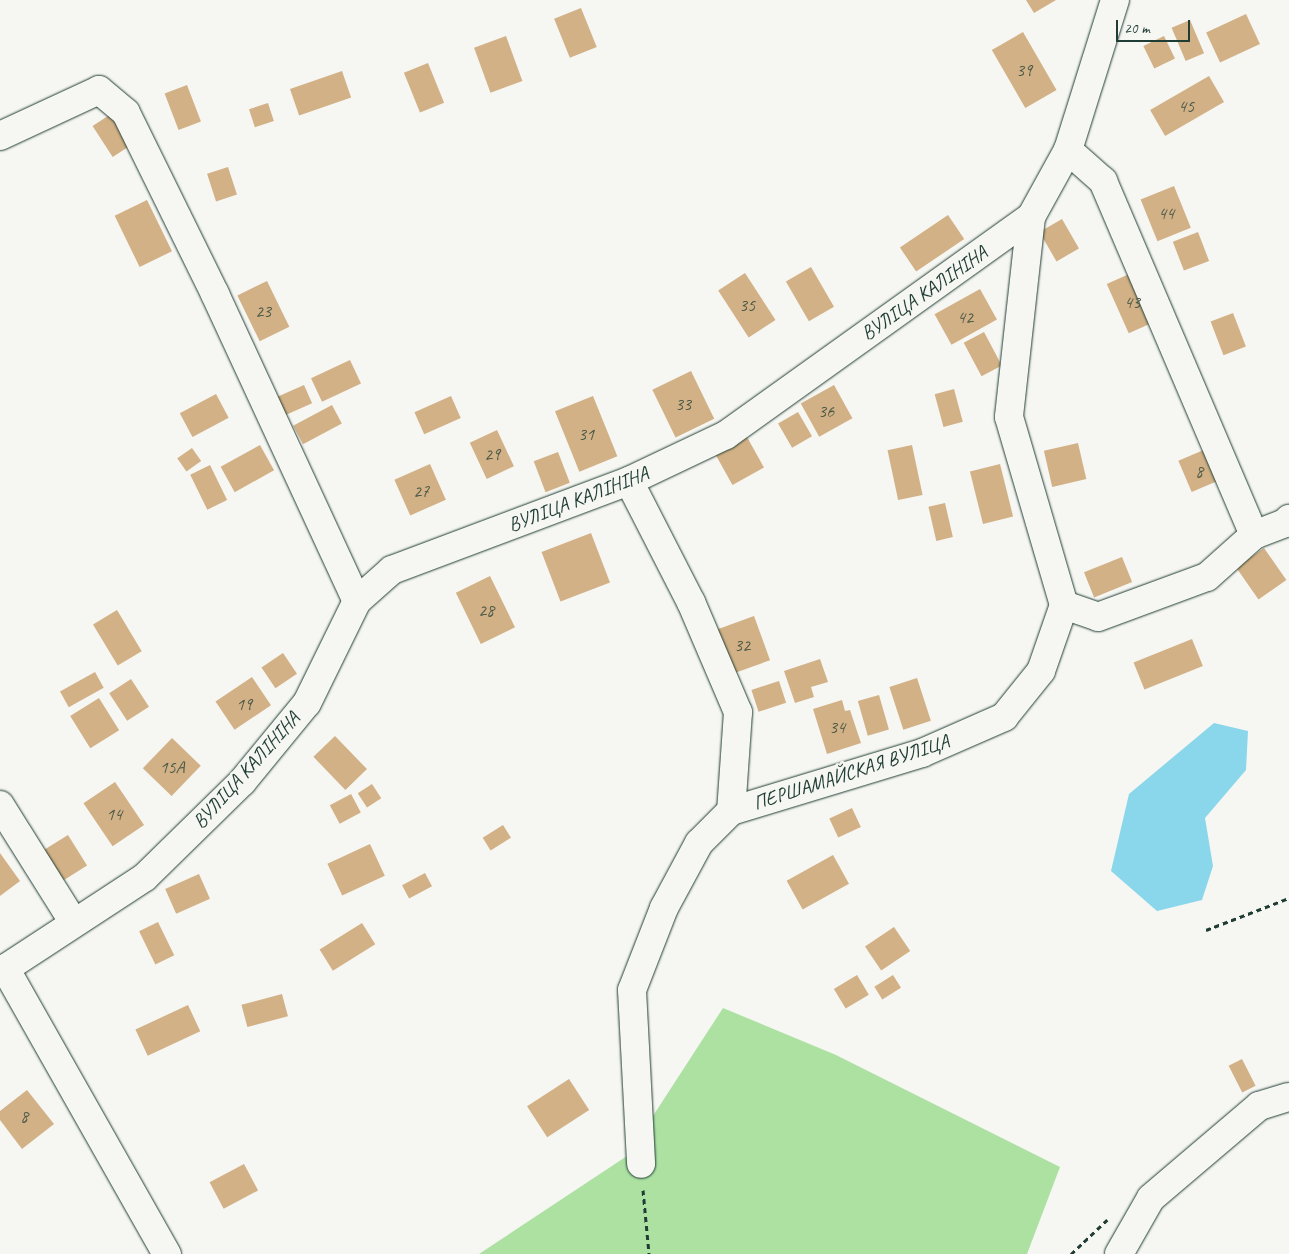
<!DOCTYPE html>
<meta charset="utf-8">
<style>
body{margin:0}
#map{position:relative;width:1289px;height:1254px;overflow:hidden;background:#f6f6f2;font-family:Caveat,sans-serif}
div>[style]{position:absolute}
.green>*{inset:0;background:#ace1a2}
.water>*{inset:0;background:#8ad6ea}
.building>*{inset:0;background:#d3b186;transform-origin:0 0}
.path>*{height:3px;margin-top:-1.5px;transform-origin:0;background:repeating-linear-gradient(90deg,#1f3d34 0 5px,transparent 0 9px)}
.roads{filter:drop-shadow(0 0 1px #1f3d34) drop-shadow(0 0 1px #1f3d34)}
.minor>*{height:28px;margin:-14px;padding:0 14px;transform-origin:14px;border-radius:14px;background:#f6f6f2}
span{translate:-50% -50%;white-space:nowrap;text-align:center;line-height:1.15;-webkit-text-stroke:5px #f6f6f2;paint-order:stroke}
.number-label{font-size:18px;color:#4c5a48}
.number-label span{-webkit-text-stroke-width:0}
.street-label{font-size:20px;color:#1f3d34}
.scale{position:absolute;left:1116px;top:20px;width:74px;height:22px;box-sizing:border-box;border:2px solid #1f3d34;border-top:0;padding-left:6px;font-size:15px;line-height:18px;white-space:nowrap;color:#1f3d34;-webkit-text-stroke:4px #f6f6f2;paint-order:stroke}
</style>
<div id="map">
<div class="green">
<div style="clip-path:polygon(723px 1008px,836px 1055px,1060px 1167px,1027px 1254px,479px 1254px,627px 1156px)"></div>
</div>
<div class="water">
<div style="clip-path:polygon(1214px 723px,1248px 731px,1246px 770px,1205px 818px,1213px 866px,1202px 900px,1157px 911px,1111px 871px,1129px 794px)"></div>
</div>
<div class="building">
<div style="clip-path:polygon(1026px 0,1056px 0,1034px 13px)"></div>
<div style="left:581px;top:8px;width:42px;height:29px;rotate:68deg"></div>
<div style="left:1246px;top:14px;width:33px;height:44px;rotate:65deg"></div>
<div style="left:1190px;top:20px;width:36px;height:20px;rotate:67deg"></div>
<div style="left:1023px;top:32px;width:67px;height:36px;rotate:60deg"></div>
<div style="left:506px;top:36px;width:48px;height:34px;rotate:70deg"></div>
<div style="left:1164px;top:36px;width:25px;height:23px;rotate:64deg"></div>
<div style="left:428px;top:63px;width:43px;height:26px;rotate:68deg"></div>
<div style="left:342px;top:71px;width:28px;height:55px;rotate:71deg"></div>
<div style="left:1209px;top:76px;width:30px;height:68px;rotate:60deg"></div>
<div style="left:187px;top:85px;width:39px;height:24px;rotate:69deg"></div>
<div style="left:268px;top:103px;width:19px;height:20px;rotate:72deg"></div>
<div style="left:111px;top:114px;width:37px;height:22px;rotate:57deg"></div>
<div style="left:228px;top:167px;width:29px;height:22px;rotate:72deg"></div>
<div style="left:1174px;top:186px;width:45px;height:36px;rotate:68deg"></div>
<div style="left:147px;top:200px;width:57px;height:36px;rotate:64deg"></div>
<div style="left:948px;top:215px;width:29px;height:58px;rotate:56deg"></div>
<div style="left:1062px;top:219px;width:34px;height:26px;rotate:60deg"></div>
<div style="left:1198px;top:232px;width:31px;height:27px;rotate:69deg"></div>
<div style="left:811px;top:267px;width:46px;height:29px;rotate:60deg"></div>
<div style="left:1136px;top:271px;width:54px;height:32px;rotate:66deg"></div>
<div style="left:745px;top:273px;width:56px;height:32px;rotate:57deg"></div>
<div style="left:267px;top:281px;width:51px;height:33px;rotate:64deg"></div>
<div style="left:980px;top:289px;width:35px;height:52px;rotate:61deg"></div>
<div style="left:1233px;top:313px;width:36px;height:24px;rotate:69deg"></div>
<div style="left:984px;top:332px;width:38px;height:23px;rotate:62deg"></div>
<div style="left:350px;top:360px;width:26px;height:43px;rotate:65deg"></div>
<div style="left:691px;top:371px;width:53px;height:43px;rotate:64deg"></div>
<div style="left:304px;top:385px;width:20px;height:34px;rotate:66deg"></div>
<div style="left:834px;top:385px;width:38px;height:38px;rotate:61deg"></div>
<div style="left:954px;top:389px;width:34px;height:20px;rotate:75deg"></div>
<div style="left:216px;top:394px;width:27px;height:41px;rotate:62deg"></div>
<div style="left:451px;top:396px;width:24px;height:40px;rotate:66deg"></div>
<div style="left:593px;top:396px;width:65px;height:41px;rotate:68deg"></div>
<div style="left:332px;top:405px;width:21px;height:44px;rotate:62deg"></div>
<div style="left:798px;top:412px;width:28px;height:23px;rotate:60deg"></div>
<div style="left:497px;top:430px;width:40px;height:30px;rotate:65deg"></div>
<div style="left:747px;top:437px;width:35px;height:36px;rotate:61deg"></div>
<div style="left:1078px;top:443px;width:37px;height:35px;rotate:77deg"></div>
<div style="left:260px;top:445px;width:29px;height:45px;rotate:61deg"></div>
<div style="left:912px;top:445px;width:51px;height:25px;rotate:78deg"></div>
<div style="left:192px;top:448px;width:16px;height:18px;rotate:55deg"></div>
<div style="left:1206px;top:449px;width:34px;height:30px;rotate:67deg"></div>
<div style="left:558px;top:452px;width:33px;height:26px;rotate:69deg"></div>
<div style="left:430px;top:464px;width:39px;height:39px;rotate:66deg"></div>
<div style="left:1000px;top:464px;width:54px;height:31px;rotate:76deg"></div>
<div style="left:210px;top:465px;width:39px;height:22px;rotate:64deg"></div>
<div style="left:945px;top:503px;width:35px;height:17px;rotate:77deg"></div>
<div style="left:591px;top:533px;width:53px;height:53px;rotate:69deg"></div>
<div style="left:1264px;top:548px;width:39px;height:34px;rotate:55deg"></div>
<div style="left:1122px;top:557px;width:27px;height:41px;rotate:68deg"></div>
<div style="left:490px;top:576px;width:57px;height:38px;rotate:64deg"></div>
<div style="left:117px;top:610px;width:48px;height:28px;rotate:59deg"></div>
<div style="left:754px;top:616px;width:47px;height:43px;rotate:70deg"></div>
<div style="left:1192px;top:639px;width:29px;height:63px;rotate:68deg"></div>
<div style="left:283px;top:653px;width:25px;height:26px;rotate:56deg"></div>
<div style="clip-path:polygon(820px 659px,828px 682px,811px 687px,814px 697px,795px 703px,784px 671px)"></div>
<div style="left:95px;top:672px;width:18px;height:40px;rotate:61deg"></div>
<div style="left:252px;top:677px;width:34px;height:44px;rotate:56deg"></div>
<div style="left:917px;top:678px;width:45px;height:29px;rotate:72deg"></div>
<div style="left:131px;top:679px;width:33px;height:26px;rotate:57deg"></div>
<div style="left:779px;top:681px;width:23px;height:29px;rotate:72deg"></div>
<div style="left:879px;top:695px;width:36px;height:22px;rotate:74deg"></div>
<div style="left:99px;top:698px;width:38px;height:34px;rotate:58deg"></div>
<div style="clip-path:polygon(842px 700px,845px 711px,850px 710px,861px 743px,827px 754px,813px 709px)"></div>
<div style="left:335px;top:736px;width:46px;height:30px;rotate:46deg"></div>
<div style="left:172px;top:738px;width:40px;height:42px;rotate:44deg"></div>
<div style="left:115px;top:782px;width:52px;height:38px;rotate:56deg"></div>
<div style="left:372px;top:784px;width:17px;height:17px;rotate:57deg"></div>
<div style="left:351px;top:794px;width:21px;height:24px;rotate:62deg"></div>
<div style="left:852px;top:808px;width:21px;height:25px;rotate:65deg"></div>
<div style="left:503px;top:825px;width:15px;height:24px;rotate:58deg"></div>
<div style="left:68px;top:835px;width:36px;height:29px;rotate:58deg"></div>
<div style="left:370px;top:844px;width:35px;height:47px;rotate:65deg"></div>
<div style="clip-path:polygon(0 853px,20px 881px,0 896px)"></div>
<div style="left:833px;top:855px;width:33px;height:53px;rotate:61deg"></div>
<div style="left:425px;top:873px;width:15px;height:26px;rotate:62deg"></div>
<div style="left:199px;top:874px;width:27px;height:37px;rotate:66deg"></div>
<div style="left:158px;top:922px;width:37px;height:21px;rotate:64deg"></div>
<div style="left:362px;top:923px;width:25px;height:50px;rotate:58deg"></div>
<div style="left:894px;top:927px;width:29px;height:35px;rotate:56deg"></div>
<div style="left:857px;top:975px;width:23px;height:27px;rotate:59deg"></div>
<div style="left:893px;top:975px;width:15px;height:22px;rotate:58deg"></div>
<div style="left:282px;top:994px;width:23px;height:42px;rotate:75deg"></div>
<div style="left:188px;top:1005px;width:29px;height:58px;rotate:65deg"></div>
<div style="left:1242px;top:1059px;width:30px;height:15px;rotate:63deg"></div>
<div style="left:569px;top:1079px;width:37px;height:50px;rotate:57deg"></div>
<div style="clip-path:polygon(27px 1090px,54px 1124px,22px 1149px,0 1120px,0 1111px)"></div>
<div style="left:244px;top:1164px;width:30px;height:39px;rotate:62deg"></div>
</div>
<div class="path">
<div style="left:1206px;top:930px;width:89px;rotate:-21.1deg"></div>
<div style="left:643px;top:1190px;width:64px;rotate:84.6deg"></div>
<div style="left:1071px;top:1254px;width:50px;rotate:-43.4deg"></div>
</div>
<div class="roads">
<div class="minor">
<div style="left:0;top:136px;width:109px;rotate:-24.9deg"></div>
<div style="left:99px;top:90px;width:35px;rotate:40deg"></div>
<div style="left:126px;top:113px;width:202px;rotate:63.8deg"></div>
<div style="left:215px;top:294px;width:338px;rotate:65.2deg"></div>
<div style="left:1068px;top:150px;width:47px;rotate:41.5deg"></div>
<div style="left:1103px;top:181px;width:385px;rotate:66.9deg"></div>
<div style="left:1031px;top:217px;width:201px;rotate:96.3deg"></div>
<div style="left:1009px;top:417px;width:196px;rotate:73.7deg"></div>
<div style="left:629px;top:481px;width:136px;rotate:62.9deg"></div>
<div style="left:691px;top:602px;width:120px;rotate:66.9deg"></div>
<div style="left:738px;top:712px;width:99px;rotate:94deg"></div>
<div style="left:731px;top:811px;width:45px;rotate:135deg"></div>
<div style="left:699px;top:843px;width:74px;rotate:118.3deg"></div>
<div style="left:664px;top:908px;width:88px;rotate:111.3deg"></div>
<div style="left:632px;top:990px;width:174px;rotate:87deg"></div>
<div style="left:0;top:805px;width:139px;rotate:57.9deg"></div>
<div style="left:731px;top:811px;width:200px;rotate:-16.9deg"></div>
<div style="left:922px;top:753px;width:90px;rotate:-23.7deg"></div>
<div style="left:1004px;top:717px;width:59px;rotate:-51.2deg"></div>
<div style="left:1041px;top:671px;width:70px;rotate:-70.8deg"></div>
<div style="left:1064px;top:605px;width:36px;rotate:19deg"></div>
<div style="left:1098px;top:617px;width:116px;rotate:-20.2deg"></div>
<div style="left:1207px;top:577px;width:63px;rotate:-41.8deg"></div>
<div style="left:1254px;top:535px;width:33px;rotate:-21deg"></div>
<div style="left:1285px;top:523px;width:6px;rotate:-45deg"></div>
<div style="left:5px;top:968px;width:329px;rotate:60.5deg"></div>
<div style="left:0;top:972px;width:173px;rotate:-33.2deg"></div>
<div style="left:145px;top:877px;width:136px;rotate:-44.4deg"></div>
<div style="left:242px;top:782px;width:102px;rotate:-50.6deg"></div>
<div style="left:307px;top:703px;width:114px;rotate:-63.9deg"></div>
<div style="left:357px;top:601px;width:47px;rotate:-41.5deg"></div>
<div style="left:392px;top:570px;width:253px;rotate:-20.6deg"></div>
<div style="left:629px;top:481px;width:107px;rotate:-25.4deg"></div>
<div style="left:726px;top:435px;width:375px;rotate:-35.6deg"></div>
<div style="left:1031px;top:217px;width:77px;rotate:-61.1deg"></div>
<div style="left:1068px;top:150px;width:157px;rotate:-72.6deg"></div>
<div style="left:1119px;top:1254px;width:64px;rotate:-60.3deg"></div>
<div style="left:1151px;top:1198px;width:142px;rotate:-40.4deg"></div>
<div style="left:1259px;top:1106px;width:31px;rotate:-17deg"></div>
</div>
</div>
<div class="number-label">
<span style="left:1024px;top:70px">39</span>
<span style="left:1186px;top:106px">45</span>
<span style="left:1166px;top:213px">44</span>
<span style="left:1132px;top:302px">43</span>
<span style="left:747px;top:305px">35</span>
<span style="left:263px;top:311px">23</span>
<span style="left:965px;top:317px">42</span>
<span style="left:683px;top:404px">33</span>
<span style="left:826px;top:411px">36</span>
<span style="left:586px;top:434px">31</span>
<span style="left:492px;top:454px">29</span>
<span style="left:1199px;top:471px">8</span>
<span style="left:421px;top:491px">27</span>
<span style="left:486px;top:610px">28</span>
<span style="left:742px;top:645px">32</span>
<span style="left:244px;top:704px">19</span>
<span style="left:837px;top:727px">34</span>
<span style="left:172px;top:767px">15А</span>
<span style="left:114px;top:814px">14</span>
<span style="left:24px;top:1116px">8</span>
</div>
<div class="street-label">
<span style="left:924px;top:293px;rotate:-35deg">ВУЛІЦА КАЛІНІНА</span>
<span style="left:578px;top:499px;rotate:-21deg">ВУЛІЦА КАЛІНІНА</span>
<span style="left:246px;top:770px;rotate:-48deg">ВУЛІЦА КАЛІНІНА</span>
<span style="left:851px;top:772px;rotate:-18deg">ПЕРШАМАЙСКАЯ ВУЛІЦА</span>
</div>
<div class="scale">20 m</div>
</div>
